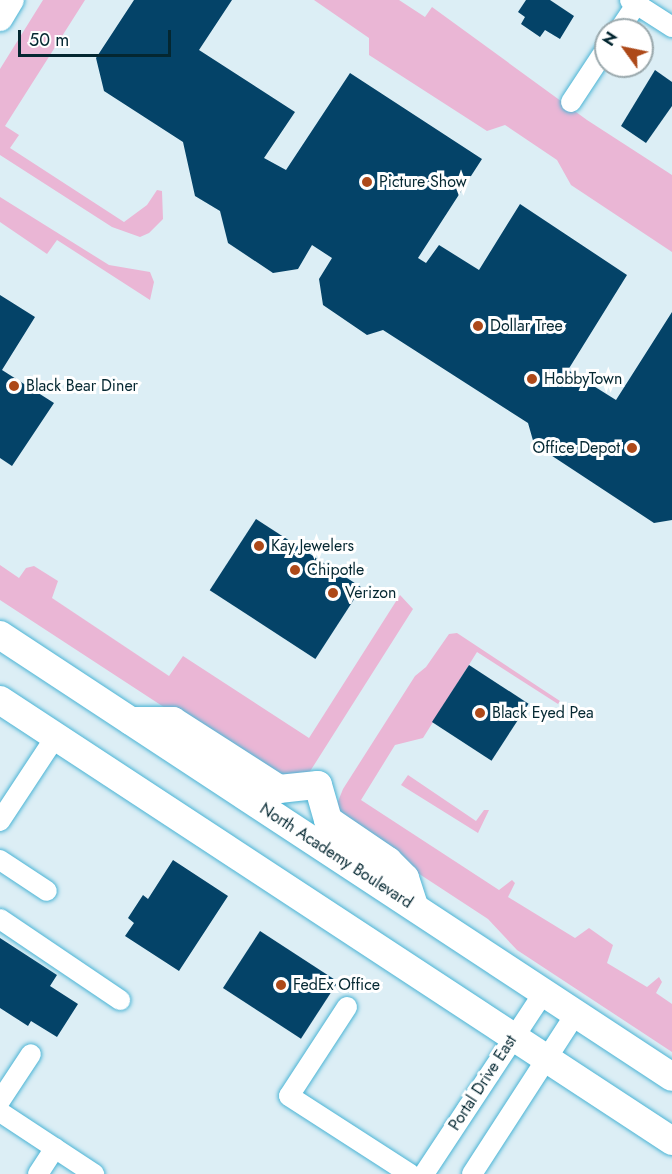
<!DOCTYPE html>
<style>
body{margin:0}
#map{position:relative;width:672px;height:1174px;overflow:hidden;background:#dceef5;font-family:Jost,sans-serif}
div>[style]{position:absolute}
.green>*{inset:0;background:#eab6d5}
.building>*{inset:0;background:#044368;transform-origin:0 0}
.roads{filter:drop-shadow(0 0 2px #4bb4d5) drop-shadow(0 0 2px #4bb4d5)}
.minor>*{height:20px;margin:-10px;padding:0 10px;transform-origin:10px;border-radius:10px;background:#fff}
.major>*{height:26px;margin:-13px;padding:0 13px;transform-origin:13px;border-radius:13px;background:#fff}
.highway>*{height:28px;margin:-14px;padding:0 14px;transform-origin:14px;border-radius:14px;background:#fff}
.dots>*{width:16px;height:16px;translate:-50% -50%;box-sizing:border-box;border:3px solid #fff;border-radius:50%}
span{translate:-50% -50%;white-space:nowrap;text-align:center;line-height:1.15;-webkit-text-stroke:6px #fff;paint-order:stroke}
.poi-label{font-size:16px;color:#042731}
.left{translate:0 -50%;text-align:left}
.right{translate:-100% -50%;text-align:right}
.street-label{font-size:16px;color:#042731}
.north{position:absolute;left:594px;top:18px;width:60px;height:60px;box-sizing:border-box;background:#fff;border:2px solid #9ba9ad;border-radius:50%;rotate:303deg;font-size:16px;font-weight:700;line-height:24px;text-align:center;color:#042731}
.north::after{content:'';display:block;margin:auto;width:21px;height:27px;background:#ad4919;clip-path:polygon(50% 0,100% 100%,50% 72%,0 100%)}
.scale{position:absolute;left:18px;top:30px;width:153px;height:27px;box-sizing:border-box;border:3px solid #042731;border-top:0;padding-left:8px;font-size:18px;line-height:21px;white-space:nowrap;color:#042731;-webkit-text-stroke:4px #fff;paint-order:stroke}
</style>
<div id="map">
<div class="green">
<div style="clip-path:polygon(43px 0,85px 0,5px 126px,19px 135px,10px 148px,124px 222px,147px 205px,157px 190px,162px 191px,163px 219px,149px 233px,140px 237px,112px 227px,0 155px,0 69px)"></div>
<div style="clip-path:polygon(314px 0,399px 0,425px 17px,432px 7px,587px 120px,672px 175px,672px 252px,571px 185px,557px 160px,505px 125px,487px 131px,369px 55px,369px 38px)"></div>
<div style="clip-path:polygon(0 197px,109px 265px,150px 272px,154px 282px,150px 300px,57px 240px,47px 254px,0 222px)"></div>
<div style="clip-path:polygon(0 565px,19px 578px,26px 568px,34px 566px,58px 581px,52px 598px,169px 676px,183px 656px,309px 738px,400px 595px,413px 609px,309px 773px,277px 781px,0 600px)"></div>
<div style="clip-path:polygon(457px 633px,560px 701px,558px 704px,477px 652px,423px 738px,395px 745px,361px 800px,499px 890px,512px 880px,515px 883px,508px 897px,575px 938px,589px 928px,613px 945px,607px 963px,647px 987px,659px 977px,662px 982px,656px 993px,672px 1004px,672px 1052px,517px 950px,488px 919px,343px 824px,337px 804px,343px 789px,415px 676px,426px 667px,449px 634px)"></div>
<div style="clip-path:polygon(408px 775px,476px 821px,484px 810px,489px 810px,478px 833px,401px 785px)"></div>
</div>
<div class="building">
<div style="clip-path:polygon(134px 0,232px 0,199px 50px,295px 112px,264px 158px,286px 170px,350px 73px,482px 159px,418px 258px,426px 263px,439px 245px,479px 270px,520px 204px,627px 275px,568px 370px,616px 400px,672px 312px,672px 520px,654px 523px,534px 444px,528px 423px,383px 330px,367px 335px,323px 305px,319px 279px,332px 258px,312px 245px,298px 269px,273px 273px,228px 243px,220px 211px,195px 196px,183px 142px,104px 91px,96px 58px)"></div>
<div style="clip-path:polygon(526px 0,550px 0,574px 16px,560px 39px,545px 30px,540px 37px,521px 24px,525px 17px,518px 12px)"></div>
<div style="clip-path:polygon(655px 70px,672px 82px,672px 106px,646px 143px,621px 126px)"></div>
<div style="clip-path:polygon(0 295px,35px 317px,2px 370px,54px 403px,12px 466px,0 458px)"></div>
<div style="left:256px;top:519px;width:126px;height:85px;rotate:33deg"></div>
<div style="left:469px;top:665px;width:71px;height:68px;rotate:33deg"></div>
<div style="clip-path:polygon(173px 860px,228px 896px,179px 971px,125px 936px,134px 923px,128px 918px,143px 895px,148px 899px)"></div>
<div style="left:260px;top:931px;width:93px;height:68px;rotate:33deg"></div>
<div style="clip-path:polygon(0 938px,57px 975px,50px 986px,78px 1004px,57px 1037px,31px 1021px,28px 1026px,0 1008px)"></div>
</div>
<div class="roads">
<div class="minor">
<div style="left:630px;top:0;width:50px;rotate:32.7deg"></div>
<div style="left:619px;top:30px;width:36px;rotate:-56deg"></div>
<div style="left:571px;top:102px;width:64px;rotate:-56.6deg"></div>
<div style="left:0;top:821px;width:102px;rotate:-56.6deg"></div>
<div style="left:0;top:860px;width:56px;rotate:33.4deg"></div>
<div style="left:0;top:919px;width:145px;rotate:34deg"></div>
<div style="left:347px;top:1007px;width:106px;rotate:123.1deg"></div>
<div style="left:289px;top:1096px;width:144px;rotate:32.8deg"></div>
<div style="left:0;top:1101px;width:56px;rotate:-56.6deg"></div>
<div style="left:0;top:1112px;width:113px;rotate:33.4deg"></div>
<div style="left:38px;top:1174px;width:31px;rotate:-57deg"></div>
<div style="left:424px;top:1174px;width:218px;rotate:-56.6deg"></div>
<div style="left:472px;top:1174px;width:192px;rotate:-57.1deg"></div>
</div>
<div class="major">
<div style="left:0;top:18px;width:21px;rotate:-59deg"></div>
</div>
<div class="highway">
<div style="left:0;top:635px;width:804px;rotate:33.33deg"></div>
<div style="left:0;top:700px;width:804px;rotate:33.27deg"></div>
<div style="left:131px;top:721px;width:42px"></div>
<div style="left:173px;top:721px;width:126px;rotate:32.7deg"></div>
<div style="left:279px;top:789px;width:39px;rotate:-6deg"></div>
<div style="left:318px;top:785px;width:36px;rotate:74deg"></div>
<div style="left:328px;top:820px;width:73px;rotate:34.3deg"></div>
<div style="left:388px;top:861px;width:24px;rotate:45deg"></div>
<div style="left:405px;top:878px;width:29px;rotate:72deg"></div>
</div>
</div>
<div class="dots">
<div style="left:367px;top:182px;background:#ad4919"></div>
<div style="left:478px;top:326px;background:#ad4919"></div>
<div style="left:532px;top:379px;background:#ad4919"></div>
<div style="left:14px;top:386px;background:#ad4919"></div>
<div style="left:632px;top:448px;background:#ad4919"></div>
<div style="left:259px;top:546px;background:#ad4919"></div>
<div style="left:295px;top:570px;background:#ad4919"></div>
<div style="left:333px;top:593px;background:#ad4919"></div>
<div style="left:480px;top:713px;background:#ad4919"></div>
<div style="left:281px;top:985px;background:#ad4919"></div>
</div>
<div class="poi-label">
<span class="left" style="left:379px;top:182px">Picture Show</span>
<span class="left" style="left:490px;top:326px">Dollar Tree</span>
<span class="left" style="left:544px;top:379px">HobbyTown</span>
<span class="left" style="left:26px;top:386px">Black Bear Diner</span>
<span class="right" style="left:620px;top:448px">Office Depot</span>
<span class="left" style="left:271px;top:546px">Kay Jewelers</span>
<span class="left" style="left:307px;top:570px">Chipotle</span>
<span class="left" style="left:345px;top:593px">Verizon</span>
<span class="left" style="left:492px;top:713px">Black Eyed Pea</span>
<span class="left" style="left:293px;top:985px">FedEx Office</span>
</div>
<div class="street-label">
<span style="left:336px;top:856px;rotate:33deg">North Academy Boulevard</span>
<span style="left:483px;top:1083px;rotate:-57deg">Portal Drive East</span>
</div>
<div class="north">N</div>
<div class="scale">50 m</div>
</div>
